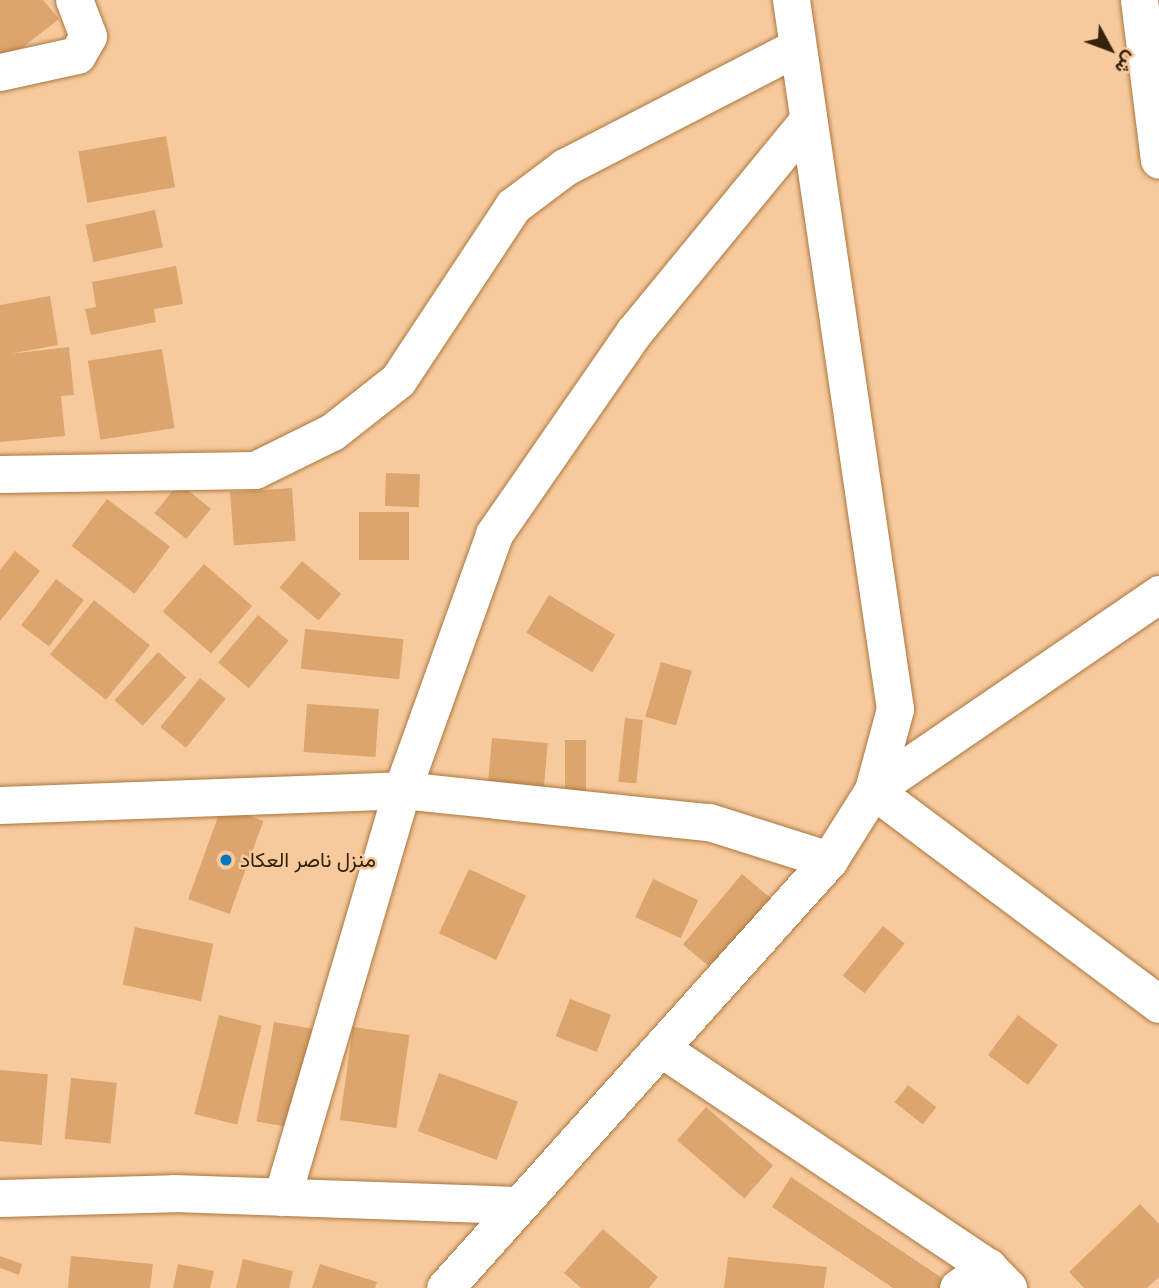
<!DOCTYPE html>
<meta charset="utf-8">
<style>
body{margin:0}
#map{position:relative;width:1159px;height:1288px;overflow:hidden;background:#f7ca9d;font-family:Figtree,Vazirmatn,sans-serif}
div>[style]{position:absolute}
.building>*{inset:0;background:#dba56d;transform-origin:0 0}
.roads{filter:drop-shadow(0 0 2px #ab773f) drop-shadow(0 0 2px #ab773f)}
.minor>*{height:37px;margin:-18.5px;padding:0 18.5px;transform-origin:18.5px;border-radius:18.5px;background:#fff}
.dots>*{width:19px;height:19px;translate:-50% -50%;box-sizing:border-box;border:4px solid #f7ca9d;border-radius:50%}
span{translate:-50% -50%;white-space:nowrap;text-align:center;line-height:1.15;-webkit-text-stroke:5px #f7ca9d;paint-order:stroke}
.poi-label{font-size:21px;color:#37220a}
.left{translate:0 -50%;text-align:left}
.north{position:absolute;left:1075px;top:14px;width:70px;height:70px;-webkit-text-stroke:5px #f7ca9d;paint-order:stroke;rotate:131deg;font-size:19px;font-weight:700;line-height:28px;text-align:center;color:#37220a}
.north::after{content:'';display:block;margin:auto;width:24px;height:32px;background:#37220a;clip-path:polygon(50% 0,100% 100%,50% 72%,0 100%)}
</style>
<div id="map">
<div class="building">
<div style="clip-path:polygon(0 0,43px 0,59px 19px,0 65px)"></div>
<div style="left:166px;top:136px;width:52px;height:89px;rotate:80deg"></div>
<div style="left:155px;top:210px;width:38px;height:71px;rotate:78deg"></div>
<div style="clip-path:polygon(176px 266px,183px 304px,154px 309px,156px 322px,91px 335px,85px 309px,96px 307px,92px 282px)"></div>
<div style="clip-path:polygon(50px 296px,58px 345px,9px 354px,69px 347px,74px 395px,61px 396px,65px 436px,0 442px,0 305px)"></div>
<div style="left:162px;top:349px;width:80px;height:75px;rotate:81deg"></div>
<div style="left:386px;top:473px;width:34px;height:33px;rotate:2deg"></div>
<div style="left:179px;top:483px;width:41px;height:39px;rotate:39deg"></div>
<div style="left:292px;top:488px;width:53px;height:62px;rotate:86deg"></div>
<div style="left:107px;top:499px;width:79px;height:59px;rotate:37deg"></div>
<div style="left:359px;top:512px;width:50px;height:48px"></div>
<div style="clip-path:polygon(15px 551px,40px 571px,0 621px,0 570px)"></div>
<div style="left:302px;top:561px;width:51px;height:35px;rotate:40deg"></div>
<div style="left:204px;top:564px;width:64px;height:63px;rotate:41deg"></div>
<div style="left:56px;top:579px;width:35px;height:58px;rotate:37deg"></div>
<div style="left:549px;top:595px;width:77px;height:44px;rotate:31deg"></div>
<div style="left:94px;top:600px;width:72px;height:70px;rotate:39deg"></div>
<div style="left:258px;top:615px;width:40px;height:62px;rotate:40deg"></div>
<div style="left:305px;top:629px;width:99px;height:40px;rotate:6deg"></div>
<div style="left:158px;top:652px;width:38px;height:65px;rotate:42deg"></div>
<div style="left:661px;top:662px;width:32px;height:57px;rotate:16deg"></div>
<div style="left:200px;top:678px;width:33px;height:63px;rotate:39deg"></div>
<div style="left:307px;top:704px;width:72px;height:48px;rotate:4deg"></div>
<div style="left:625px;top:718px;width:18px;height:64px;rotate:6deg"></div>
<div style="left:492px;top:738px;width:56px;height:55px;rotate:5deg"></div>
<div style="left:565px;top:740px;width:21px;height:60px"></div>
<div style="left:222px;top:806px;width:44px;height:99px;rotate:20deg"></div>
<div style="left:469px;top:869px;width:63px;height:71px;rotate:25deg"></div>
<div style="left:742px;top:874px;width:50px;height:92px;rotate:40deg"></div>
<div style="left:653px;top:879px;width:50px;height:42px;rotate:25deg"></div>
<div style="left:883px;top:926px;width:28px;height:64px;rotate:39deg"></div>
<div style="left:135px;top:927px;width:80px;height:59px;rotate:12deg"></div>
<div style="left:570px;top:999px;width:44px;height:40px;rotate:21deg"></div>
<div style="left:219px;top:1015px;width:44px;height:102px;rotate:14deg"></div>
<div style="left:1018px;top:1015px;width:50px;height:50px;rotate:37deg"></div>
<div style="left:274px;top:1022px;width:39px;height:101px;rotate:10deg"></div>
<div style="left:353px;top:1027px;width:57px;height:94px;rotate:8deg"></div>
<div style="left:0;top:1070px;width:48px;height:71px;rotate:5deg"></div>
<div style="left:439px;top:1073px;width:84px;height:62px;rotate:20deg"></div>
<div style="left:71px;top:1078px;width:46px;height:61px;rotate:6deg"></div>
<div style="left:908px;top:1085px;width:36px;height:22px;rotate:38deg"></div>
<div style="left:706px;top:1107px;width:89px;height:44px;rotate:41deg"></div>
<div style="clip-path:polygon(791px 1177px,957px 1288px,893px 1288px,772px 1207px)"></div>
<div style="clip-path:polygon(1140px 1204px,1159px 1224px,1159px 1277px,1147px 1288px,1084px 1288px,1069px 1272px)"></div>
<div style="clip-path:polygon(603px 1229px,658px 1277px,649px 1288px,581px 1288px,564px 1273px)"></div>
<div style="clip-path:polygon(0 1256px,22px 1264px,19px 1275px,0 1268px)"></div>
<div style="clip-path:polygon(71px 1256px,153px 1264px,150px 1288px,68px 1288px)"></div>
<div style="clip-path:polygon(728px 1257px,827px 1267px,824px 1288px,724px 1288px)"></div>
<div style="clip-path:polygon(243px 1259px,293px 1271px,289px 1288px,236px 1288px)"></div>
<div style="clip-path:polygon(178px 1264px,214px 1271px,210px 1288px,173px 1288px)"></div>
<div style="clip-path:polygon(320px 1264px,377px 1282px,375px 1288px,312px 1288px)"></div>
</div>
<div class="roads">
<div class="minor">
<div style="left:1139px;top:0;width:161px;rotate:82.9deg"></div>
<div style="left:0;top:72px;width:79px;rotate:-12.4deg"></div>
<div style="left:77px;top:55px;width:22px;rotate:-60deg"></div>
<div style="left:88px;top:36px;width:39px;rotate:-111deg"></div>
<div style="left:0;top:474px;width:255px;rotate:-0.9deg"></div>
<div style="left:255px;top:470px;width:86px;rotate:-26.3deg"></div>
<div style="left:332px;top:432px;width:84px;rotate:-38.2deg"></div>
<div style="left:398px;top:380px;width:209px;rotate:-56.5deg"></div>
<div style="left:513px;top:206px;width:65px;rotate:-36.9deg"></div>
<div style="left:565px;top:167px;width:261px;rotate:-27.3deg"></div>
<div style="left:873px;top:790px;width:357px;rotate:36.8deg"></div>
<div style="left:873px;top:790px;width:347px;rotate:-34.4deg"></div>
<div style="left:0;top:805px;width:402px;rotate:-2.1deg"></div>
<div style="left:402px;top:790px;width:309px;rotate:6deg"></div>
<div style="left:709px;top:822px;width:126px;rotate:17.6deg"></div>
<div style="left:662px;top:1049px;width:392px;rotate:33.8deg"></div>
<div style="left:988px;top:1267px;width:29px;rotate:46deg"></div>
<div style="left:282px;top:1197px;width:424px;rotate:-73.6deg"></div>
<div style="left:402px;top:790px;width:272px;rotate:-70.2deg"></div>
<div style="left:494px;top:534px;width:246px;rotate:-55.3deg"></div>
<div style="left:634px;top:332px;width:274px;rotate:-50.6deg"></div>
<div style="left:0;top:1198px;width:174px;rotate:-1.6deg"></div>
<div style="left:174px;top:1193px;width:341px;rotate:2deg"></div>
<div style="left:445px;top:1288px;width:575px;rotate:-48.1deg"></div>
<div style="left:829px;top:860px;width:83px;rotate:-57.8deg"></div>
<div style="left:873px;top:790px;width:84px;rotate:-74.8deg"></div>
<div style="left:895px;top:709px;width:717px;rotate:-98.34deg"></div>
<div style="left:958px;top:1288px;width:37px;rotate:-35deg"></div>
</div>
</div>
<div class="dots">
<div style="left:226px;top:860px;background:#0077c1"></div>
</div>
<div class="poi-label">
<span class="left" style="left:240px;top:860px">منزل ناصر العكاد</span>
</div>
<div class="north">ش</div>
</div>
